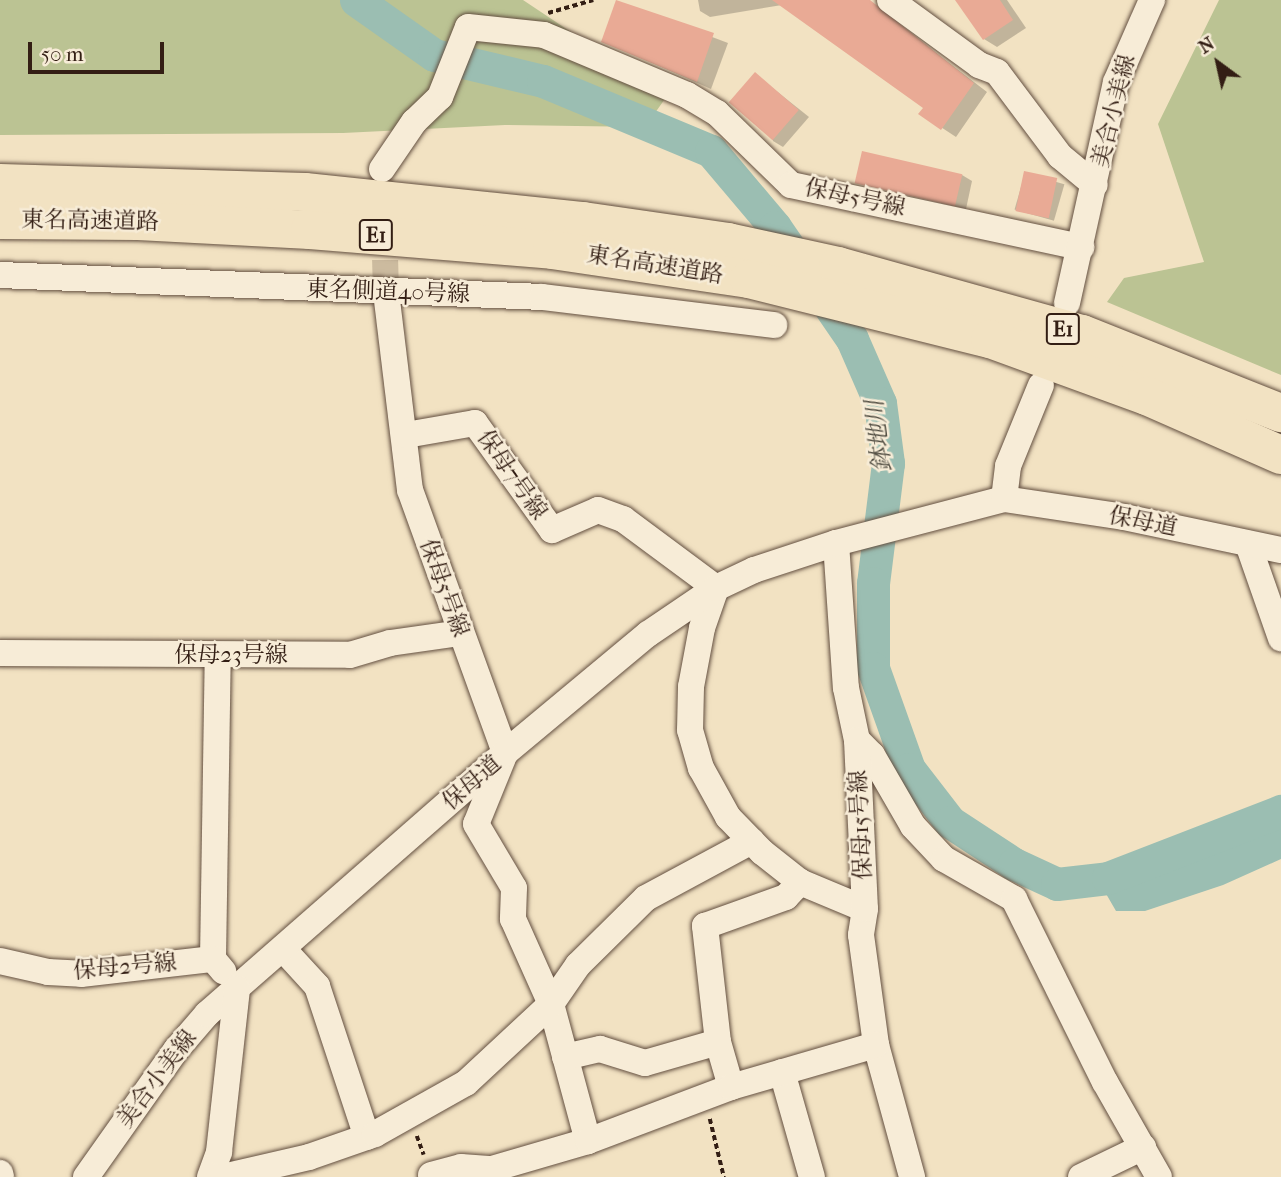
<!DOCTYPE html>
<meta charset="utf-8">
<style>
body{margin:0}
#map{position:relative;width:1281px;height:1177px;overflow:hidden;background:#f2e2c2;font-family:"IM FELL French Canon","Noto Serif JP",serif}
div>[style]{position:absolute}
.green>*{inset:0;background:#bbc393}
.water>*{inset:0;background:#9bbeb2}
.shadow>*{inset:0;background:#0003;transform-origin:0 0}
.river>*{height:33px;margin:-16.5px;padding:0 16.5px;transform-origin:16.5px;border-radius:16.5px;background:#9bbeb2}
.building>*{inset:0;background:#e9aa95;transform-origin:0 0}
.minor-tunnel>*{height:26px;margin-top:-13px;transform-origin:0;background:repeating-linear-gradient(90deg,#ccbb9f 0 26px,transparent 0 39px)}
.path>*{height:3.5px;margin-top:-1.75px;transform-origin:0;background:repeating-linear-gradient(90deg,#331e14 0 5px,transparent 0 8.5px)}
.roads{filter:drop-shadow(0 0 2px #634f40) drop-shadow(0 0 2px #634f40)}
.minor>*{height:26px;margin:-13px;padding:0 13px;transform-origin:13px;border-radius:13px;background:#f7ecd7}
.highway>*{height:38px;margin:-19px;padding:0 19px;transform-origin:19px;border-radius:19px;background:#f2e2c2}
span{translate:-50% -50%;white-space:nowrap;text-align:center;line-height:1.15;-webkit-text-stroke:5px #f7ecd7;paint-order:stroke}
.shield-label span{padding:2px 5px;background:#f7ecd7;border:2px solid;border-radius:5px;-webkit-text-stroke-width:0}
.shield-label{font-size:21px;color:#331e14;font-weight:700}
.street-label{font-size:23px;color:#331e14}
.water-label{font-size:24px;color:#524e43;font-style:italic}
.north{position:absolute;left:1183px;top:28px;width:70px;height:70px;-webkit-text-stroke:5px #f7ecd7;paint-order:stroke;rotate:327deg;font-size:19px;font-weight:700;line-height:28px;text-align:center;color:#331e14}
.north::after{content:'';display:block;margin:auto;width:24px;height:32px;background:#331e14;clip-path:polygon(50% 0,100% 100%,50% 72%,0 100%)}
.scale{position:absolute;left:28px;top:42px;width:136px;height:32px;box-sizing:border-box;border:4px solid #331e14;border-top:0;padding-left:9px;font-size:21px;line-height:24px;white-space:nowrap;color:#331e14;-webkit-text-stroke:5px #f7ecd7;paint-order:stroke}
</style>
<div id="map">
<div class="green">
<div style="clip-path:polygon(0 0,523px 0,667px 96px,645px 127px,505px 125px,343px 133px,0 135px)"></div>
<div style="clip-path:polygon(1219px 0,1281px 0,1281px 375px,1107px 302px,1124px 278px,1204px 262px,1158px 124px)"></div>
</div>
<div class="water">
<div style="clip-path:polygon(1281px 819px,1281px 859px,1223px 885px,1145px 911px,1116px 911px,1094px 873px,1217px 848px)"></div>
</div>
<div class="shadow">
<div style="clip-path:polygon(698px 0,867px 0,987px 92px,956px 137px,921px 114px,925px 108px,782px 5px,710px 17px,700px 11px)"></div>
<div style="clip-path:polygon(957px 0,1007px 0,1026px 28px,997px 47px,984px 39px)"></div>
<div style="clip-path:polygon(617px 1px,728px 43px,711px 89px,603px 41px)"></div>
<div style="clip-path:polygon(755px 74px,809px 117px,783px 147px,773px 141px)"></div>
<div style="left:1025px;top:173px;width:41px;height:38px;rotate:16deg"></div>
<div style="clip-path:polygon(962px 175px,972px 181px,966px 209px,857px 182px)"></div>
</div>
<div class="river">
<div style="left:356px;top:0;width:95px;rotate:35.2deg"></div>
<div style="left:434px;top:55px;width:112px;rotate:13.4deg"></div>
<div style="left:543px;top:81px;width:182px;rotate:22.6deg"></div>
<div style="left:711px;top:151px;width:99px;rotate:49.9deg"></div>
<div style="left:775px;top:227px;width:136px;rotate:55.5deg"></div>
<div style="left:852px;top:339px;width:70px;rotate:66.4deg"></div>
<div style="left:880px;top:403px;width:61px;rotate:82.4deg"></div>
<div style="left:888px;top:463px;width:121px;rotate:97.1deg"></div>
<div style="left:873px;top:583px;width:85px;rotate:90deg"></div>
<div style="left:873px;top:668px;width:107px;rotate:70.4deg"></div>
<div style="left:909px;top:769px;width:67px;rotate:52.3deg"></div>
<div style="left:950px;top:822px;width:77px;rotate:33.3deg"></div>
<div style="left:1014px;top:864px;width:47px;rotate:24.9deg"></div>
<div style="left:1057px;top:884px;width:51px;rotate:-6.7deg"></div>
<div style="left:1108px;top:878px;width:186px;rotate:-21.2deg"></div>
</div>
<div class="building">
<div style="clip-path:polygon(616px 0,714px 33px,697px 82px,601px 42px)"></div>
<div style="clip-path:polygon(772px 0,870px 0,974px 83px,941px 130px,918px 114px,923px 108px)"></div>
<div style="clip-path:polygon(955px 0,1000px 0,1013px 20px,983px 40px)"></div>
<div style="left:755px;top:72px;width:58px;height:40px;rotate:41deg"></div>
<div style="left:862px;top:151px;width:103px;height:33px;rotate:13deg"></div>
<div style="left:1024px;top:171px;width:34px;height:41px;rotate:12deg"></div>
</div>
<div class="minor-tunnel">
<div style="left:384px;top:221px;width:71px;rotate:88.4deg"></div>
</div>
<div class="path">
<div style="left:548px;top:13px;width:47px;rotate:-16.1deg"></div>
<div style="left:710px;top:1119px;width:60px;rotate:76.4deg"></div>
<div style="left:417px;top:1136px;width:20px;rotate:70deg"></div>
</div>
<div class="roads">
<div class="minor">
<div style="left:890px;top:0;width:110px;rotate:36.1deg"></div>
<div style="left:979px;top:65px;width:19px;rotate:21deg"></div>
<div style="left:997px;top:72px;width:105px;rotate:53.1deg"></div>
<div style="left:1060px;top:156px;width:45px;rotate:39.6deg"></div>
<div style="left:382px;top:169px;width:57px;rotate:-55.8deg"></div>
<div style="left:414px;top:122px;width:36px;rotate:-44deg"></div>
<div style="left:440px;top:97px;width:75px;rotate:-68.2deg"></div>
<div style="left:468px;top:27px;width:76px;rotate:6deg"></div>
<div style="left:544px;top:35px;width:155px;rotate:22.8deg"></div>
<div style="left:687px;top:95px;width:35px;rotate:31deg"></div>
<div style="left:717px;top:113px;width:103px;rotate:44.2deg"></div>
<div style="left:791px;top:185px;width:297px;rotate:12.1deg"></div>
<div style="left:0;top:275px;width:542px;rotate:2.32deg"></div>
<div style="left:542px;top:297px;width:234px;rotate:6.9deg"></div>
<div style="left:386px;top:292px;width:199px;rotate:83.1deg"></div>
<div style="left:410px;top:490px;width:280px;rotate:70.1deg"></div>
<div style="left:1067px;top:303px;width:226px;rotate:-77.5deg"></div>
<div style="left:1116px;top:82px;width:90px;rotate:-66.3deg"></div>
<div style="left:406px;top:435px;width:70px;rotate:-9.9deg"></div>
<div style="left:475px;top:423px;width:132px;rotate:54.3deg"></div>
<div style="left:552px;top:530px;width:50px;rotate:-23.5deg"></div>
<div style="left:598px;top:510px;width:27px;rotate:20deg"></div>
<div style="left:623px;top:519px;width:116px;rotate:36.6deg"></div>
<div style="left:1004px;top:499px;width:33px;rotate:-83deg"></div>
<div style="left:1008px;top:466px;width:87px;rotate:-67.8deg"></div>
<div style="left:836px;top:543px;width:145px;rotate:86.1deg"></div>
<div style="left:846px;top:688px;width:53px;rotate:78.1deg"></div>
<div style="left:857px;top:740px;width:21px;rotate:45deg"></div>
<div style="left:872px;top:755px;width:82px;rotate:60deg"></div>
<div style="left:913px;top:826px;width:45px;rotate:46.8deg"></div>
<div style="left:944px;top:859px;width:81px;rotate:29.7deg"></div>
<div style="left:1014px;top:899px;width:204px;rotate:63.6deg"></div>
<div style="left:1105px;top:1082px;width:109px;rotate:60.4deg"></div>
<div style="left:1248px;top:544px;width:100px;rotate:70.7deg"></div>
<div style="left:716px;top:588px;width:42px;rotate:109.3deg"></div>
<div style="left:702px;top:628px;width:60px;rotate:100.6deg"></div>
<div style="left:691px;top:687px;width:43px;rotate:91.3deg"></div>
<div style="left:690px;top:730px;width:40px;rotate:74deg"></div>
<div style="left:701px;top:768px;width:56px;rotate:61.1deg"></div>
<div style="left:728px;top:817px;width:49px;rotate:45.8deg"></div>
<div style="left:762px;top:852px;width:48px;rotate:38.3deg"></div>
<div style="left:800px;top:882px;width:70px;rotate:22.6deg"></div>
<div style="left:865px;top:909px;width:26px;rotate:99deg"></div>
<div style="left:861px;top:935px;width:111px;rotate:82.2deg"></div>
<div style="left:876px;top:1045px;width:137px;rotate:74.7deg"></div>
<div style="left:0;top:653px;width:350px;rotate:0.3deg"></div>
<div style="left:350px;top:655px;width:42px;rotate:-16.7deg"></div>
<div style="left:390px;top:643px;width:71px;rotate:-8.1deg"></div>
<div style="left:857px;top:740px;width:169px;rotate:87.3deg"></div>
<div style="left:503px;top:758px;width:71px;rotate:112.2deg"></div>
<div style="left:476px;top:824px;width:74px;rotate:59.3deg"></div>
<div style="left:514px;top:888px;width:31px;rotate:92deg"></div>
<div style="left:513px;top:919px;width:93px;rotate:65.9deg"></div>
<div style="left:551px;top:1004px;width:142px;rotate:74.9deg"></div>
<div style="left:284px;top:950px;width:49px;rotate:47.5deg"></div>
<div style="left:317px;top:986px;width:159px;rotate:71.7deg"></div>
<div style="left:213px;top:959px;width:303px;rotate:-89.1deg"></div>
<div style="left:0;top:961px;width:49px;rotate:12.9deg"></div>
<div style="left:48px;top:972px;width:33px;rotate:3deg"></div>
<div style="left:81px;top:974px;width:133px;rotate:-6.5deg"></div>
<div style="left:213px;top:959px;width:16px;rotate:50deg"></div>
<div style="left:565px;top:1057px;width:36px;rotate:-13deg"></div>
<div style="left:600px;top:1049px;width:47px;rotate:17.3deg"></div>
<div style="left:645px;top:1063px;width:76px;rotate:-16deg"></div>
<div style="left:782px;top:1072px;width:109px;rotate:74.1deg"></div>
<div style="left:731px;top:1087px;width:47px;rotate:-106.1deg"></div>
<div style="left:718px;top:1042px;width:117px;rotate:-96.4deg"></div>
<div style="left:705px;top:926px;width:86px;rotate:-19.7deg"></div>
<div style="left:786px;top:897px;width:21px;rotate:-47deg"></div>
<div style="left:0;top:1173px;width:4px;rotate:76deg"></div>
<div style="left:431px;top:1175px;width:31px;rotate:-15deg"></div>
<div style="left:461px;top:1167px;width:31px;rotate:4deg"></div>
<div style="left:492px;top:1169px;width:100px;rotate:-16.3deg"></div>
<div style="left:588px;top:1141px;width:153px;rotate:-20.7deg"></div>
<div style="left:731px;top:1087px;width:151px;rotate:-16.2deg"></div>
<div style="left:86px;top:1177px;width:156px;rotate:-54.7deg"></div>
<div style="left:176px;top:1050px;width:48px;rotate:-49.3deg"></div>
<div style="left:207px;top:1014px;width:396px;rotate:-41.2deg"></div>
<div style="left:505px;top:753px;width:186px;rotate:-39.8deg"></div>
<div style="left:648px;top:634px;width:82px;rotate:-34.1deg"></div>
<div style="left:716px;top:588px;width:42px;rotate:-25.3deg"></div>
<div style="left:754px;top:570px;width:86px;rotate:-18.2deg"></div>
<div style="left:836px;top:543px;width:174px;rotate:-14.7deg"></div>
<div style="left:1004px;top:499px;width:121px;rotate:8.5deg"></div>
<div style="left:1124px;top:517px;width:160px;rotate:11.9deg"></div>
<div style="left:210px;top:1177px;width:27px;rotate:-70deg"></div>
<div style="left:219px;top:1152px;width:164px;rotate:-83.7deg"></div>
<div style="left:223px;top:1177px;width:88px;rotate:-13.1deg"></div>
<div style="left:309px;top:1157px;width:70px;rotate:-19.2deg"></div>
<div style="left:375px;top:1134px;width:104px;rotate:-29.3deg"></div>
<div style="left:466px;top:1083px;width:116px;rotate:-42.9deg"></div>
<div style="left:551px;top:1004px;width:47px;rotate:-55.3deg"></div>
<div style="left:578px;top:965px;width:95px;rotate:-44.6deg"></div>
<div style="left:646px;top:898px;width:120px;rotate:-28.3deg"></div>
<div style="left:1081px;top:1177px;width:69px;rotate:-25.8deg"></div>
</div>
<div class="highway">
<div style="left:0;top:183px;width:305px;rotate:1.7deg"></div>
<div style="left:305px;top:192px;width:280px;rotate:6deg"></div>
<div style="left:583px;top:221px;width:147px;rotate:8.2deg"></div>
<div style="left:728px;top:242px;width:113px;rotate:12.3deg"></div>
<div style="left:838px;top:266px;width:253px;rotate:15.6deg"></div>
<div style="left:1082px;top:334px;width:214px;rotate:21.7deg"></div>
<div style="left:0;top:220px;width:138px;rotate:0.4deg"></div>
<div style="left:138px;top:221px;width:172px;rotate:3deg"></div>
<div style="left:310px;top:230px;width:243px;rotate:4.7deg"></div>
<div style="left:552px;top:250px;width:199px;rotate:8.4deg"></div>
<div style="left:749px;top:279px;width:248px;rotate:14deg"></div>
<div style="left:990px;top:339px;width:167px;rotate:20deg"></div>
<div style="left:1147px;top:396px;width:146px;rotate:23.8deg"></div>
</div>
</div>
<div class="shield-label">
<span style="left:376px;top:235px">E1</span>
<span style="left:1063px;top:329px">E1</span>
</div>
<div class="street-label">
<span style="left:1114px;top:111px;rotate:-76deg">美合小美線</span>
<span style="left:855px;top:198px;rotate:12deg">保母5号線</span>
<span style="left:90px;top:221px;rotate:1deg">東名高速道路</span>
<span style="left:655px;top:265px;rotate:9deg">東名高速道路</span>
<span style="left:388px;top:292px;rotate:2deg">東名側道40号線</span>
<span style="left:512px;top:475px;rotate:55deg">保母7号線</span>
<span style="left:1143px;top:522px;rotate:11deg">保母道</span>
<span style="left:444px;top:588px;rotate:70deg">保母5号線</span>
<span style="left:231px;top:655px">保母23号線</span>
<span style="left:472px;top:783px;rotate:-41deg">保母道</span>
<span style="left:861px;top:825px;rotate:-93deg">保母15号線</span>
<span style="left:125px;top:967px;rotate:-5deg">保母2号線</span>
<span style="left:157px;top:1079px;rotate:-53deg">美合小美線</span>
</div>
<div class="water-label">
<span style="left:879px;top:436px;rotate:-97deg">鉢地川</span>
</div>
<div class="north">N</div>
<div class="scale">50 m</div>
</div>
